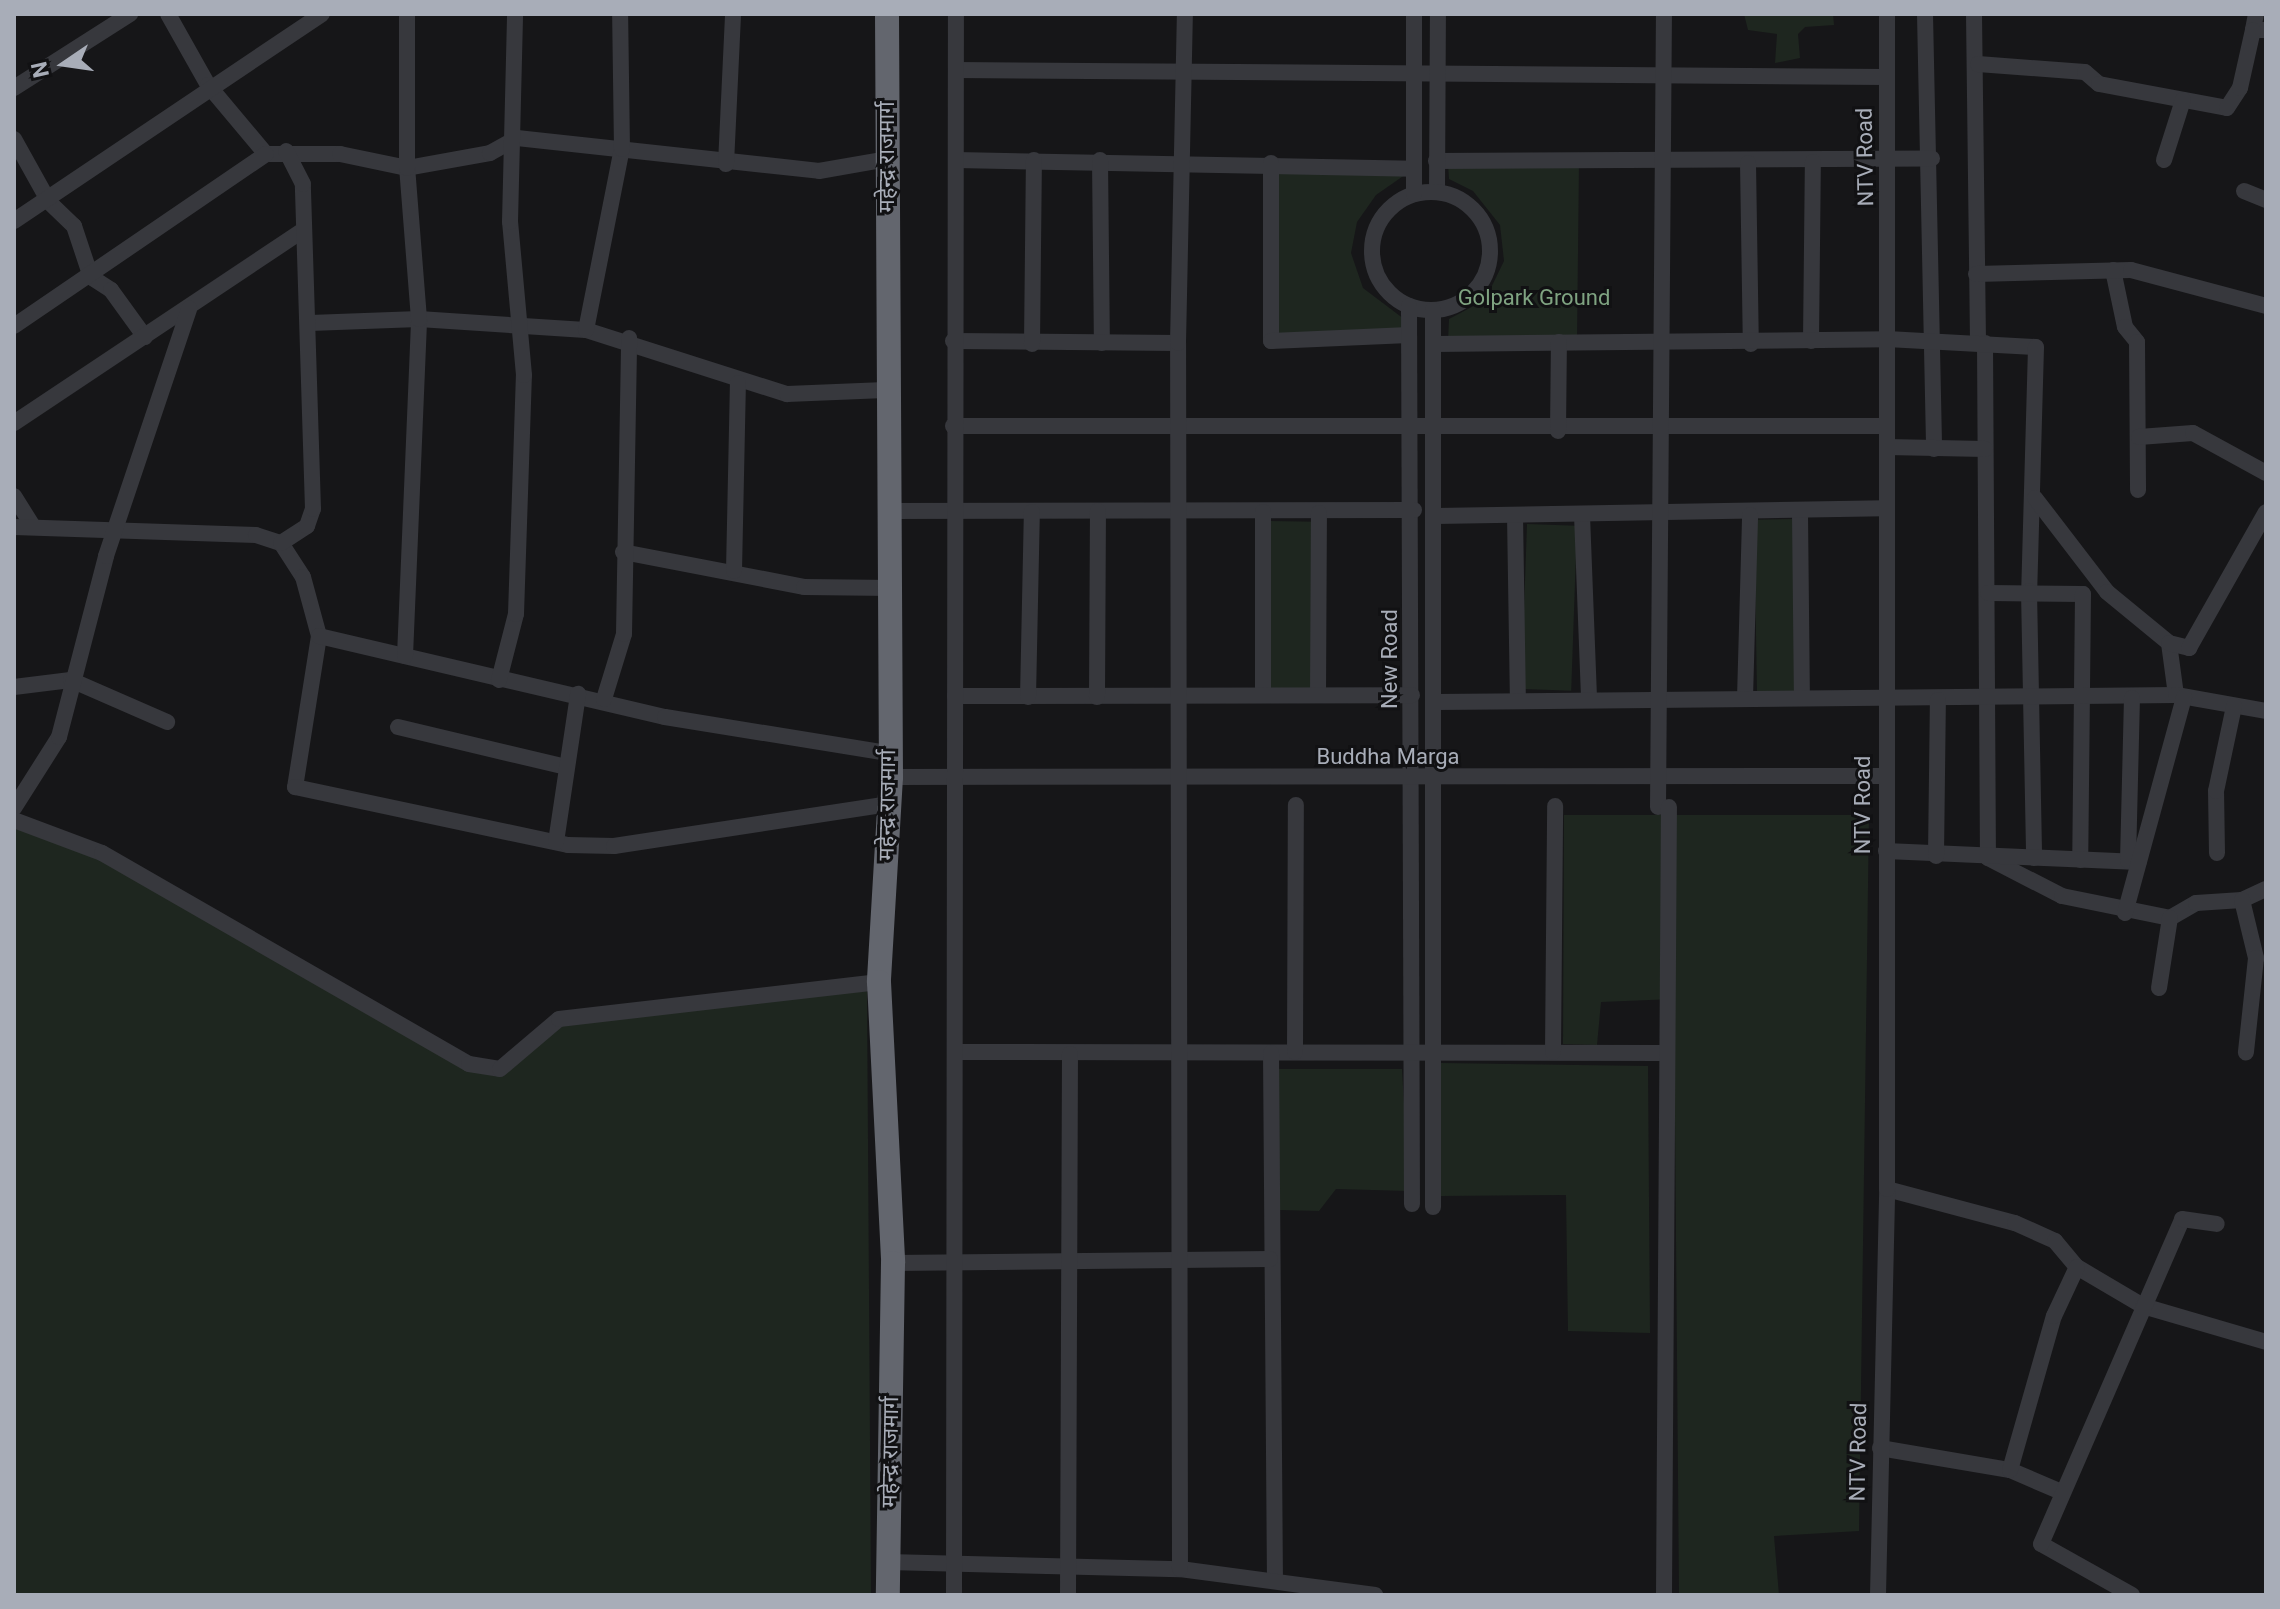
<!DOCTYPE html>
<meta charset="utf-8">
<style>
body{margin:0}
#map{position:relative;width:2280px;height:1609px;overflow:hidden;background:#161618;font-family:Roboto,"Noto Sans Devanagari",sans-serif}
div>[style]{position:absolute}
.green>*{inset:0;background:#1e261f;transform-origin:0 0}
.minor>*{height:16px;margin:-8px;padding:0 8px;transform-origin:8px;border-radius:8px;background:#37383d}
.minor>.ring{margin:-8px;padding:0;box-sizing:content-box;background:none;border:16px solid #37383d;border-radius:50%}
.highway>*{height:24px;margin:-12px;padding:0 12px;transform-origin:12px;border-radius:12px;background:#63666e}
span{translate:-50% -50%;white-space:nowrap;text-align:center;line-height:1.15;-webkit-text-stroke:6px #111113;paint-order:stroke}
.street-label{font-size:22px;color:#a8adb8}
.park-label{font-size:22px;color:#7fa381}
.frame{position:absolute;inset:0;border:16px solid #a8adb8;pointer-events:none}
.north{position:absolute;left:24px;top:24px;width:80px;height:80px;-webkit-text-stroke:6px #111113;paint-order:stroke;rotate:257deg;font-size:22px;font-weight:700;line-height:32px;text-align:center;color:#a8adb8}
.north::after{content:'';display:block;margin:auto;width:28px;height:36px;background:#a8adb8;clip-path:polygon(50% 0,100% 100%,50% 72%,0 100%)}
</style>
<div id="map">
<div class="green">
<div style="clip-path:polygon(1744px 14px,1833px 14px,1834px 25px,1805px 27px,1798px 34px,1800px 58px,1775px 63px,1777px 34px,1748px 30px)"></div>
<div style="clip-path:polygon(1579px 162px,1577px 342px,1448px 341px,1449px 319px,1485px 300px,1504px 261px,1500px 225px,1473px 191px,1449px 179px,1448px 164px)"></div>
<div style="clip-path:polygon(1276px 171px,1409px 172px,1376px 195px,1357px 222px,1351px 253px,1363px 288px,1404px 319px,1404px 335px,1278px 333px)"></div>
<div style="left:1795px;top:519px;width:176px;height:41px;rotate:89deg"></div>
<div style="left:1266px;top:521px;width:50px;height:172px;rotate:1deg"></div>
<div style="left:1527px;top:524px;width:50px;height:165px;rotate:2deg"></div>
<div style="clip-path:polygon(1564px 815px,1869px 815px,1859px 1531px,1774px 1536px,1779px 1595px,1679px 1595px,1674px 999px,1601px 1002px,1597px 1045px,1563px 1044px)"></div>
<div style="clip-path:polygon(14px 820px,102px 853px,469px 1064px,500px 1069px,559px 1019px,867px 991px,871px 1595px,14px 1595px)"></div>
<div style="clip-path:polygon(1441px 1063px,1648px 1066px,1650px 1333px,1568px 1331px,1566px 1195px,1441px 1196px)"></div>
<div style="clip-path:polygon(1277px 1069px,1402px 1069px,1409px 1191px,1336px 1189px,1319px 1211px,1280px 1210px)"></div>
</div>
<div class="minor">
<div style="left:168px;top:14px;width:81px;rotate:60.6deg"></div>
<div style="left:208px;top:85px;width:90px;rotate:50deg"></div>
<div style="left:266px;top:154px;width:74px"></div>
<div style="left:340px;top:154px;width:68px;rotate:11.8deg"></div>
<div style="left:407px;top:168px;width:84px;rotate:-10.2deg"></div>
<div style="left:490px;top:153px;width:31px;rotate:-29deg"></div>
<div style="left:517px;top:138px;width:304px;rotate:6.2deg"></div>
<div style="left:819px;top:171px;width:69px;rotate:-10deg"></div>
<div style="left:1925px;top:14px;width:435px;rotate:88.8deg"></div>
<div style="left:1974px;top:14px;width:326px;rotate:89.3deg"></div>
<div style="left:2256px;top:14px;width:16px;rotate:101deg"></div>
<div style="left:2253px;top:30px;width:13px"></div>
<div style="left:1978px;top:64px;width:107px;rotate:4.3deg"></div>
<div style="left:2085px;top:72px;width:18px;rotate:41deg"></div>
<div style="left:2099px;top:84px;width:130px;rotate:10.6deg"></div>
<div style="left:2227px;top:108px;width:24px;rotate:-57deg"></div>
<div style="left:2240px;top:88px;width:59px;rotate:-77.4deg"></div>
<div style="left:956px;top:70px;width:929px;rotate:0.43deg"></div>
<div style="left:14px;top:88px;width:138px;rotate:-32.5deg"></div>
<div style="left:14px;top:139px;width:72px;rotate:60.9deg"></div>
<div style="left:49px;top:202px;width:35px;rotate:44deg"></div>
<div style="left:74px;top:226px;width:54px;rotate:71.6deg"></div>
<div style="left:91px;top:277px;width:24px;rotate:33deg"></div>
<div style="left:111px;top:290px;width:58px;rotate:54.1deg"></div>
<div style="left:956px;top:160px;width:457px;rotate:1.1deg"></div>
<div style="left:1100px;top:160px;width:183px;rotate:89.4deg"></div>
<div style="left:2164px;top:160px;width:63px;rotate:-72.4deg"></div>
<div style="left:1436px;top:161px;width:496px;rotate:-0.3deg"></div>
<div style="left:1271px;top:163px;width:178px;rotate:90deg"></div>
<div style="left:1271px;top:341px;width:138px;rotate:-2.5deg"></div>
<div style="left:1748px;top:163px;width:181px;rotate:89.1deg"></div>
<div style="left:726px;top:164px;width:150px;rotate:-87.3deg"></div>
<div style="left:2244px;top:191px;width:24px;rotate:22deg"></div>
<div style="left:1437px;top:192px;width:178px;rotate:-89.7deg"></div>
<div class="ring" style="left:1372px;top:192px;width:102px;height:102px"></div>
<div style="left:1414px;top:194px;width:180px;rotate:-90deg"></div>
<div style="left:14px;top:221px;width:371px;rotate:-33.9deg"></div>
<div style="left:2113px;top:270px;width:58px;rotate:78.1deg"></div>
<div style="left:2125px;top:327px;width:19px;rotate:51deg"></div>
<div style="left:2137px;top:342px;width:148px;rotate:89.6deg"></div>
<div style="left:1976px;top:274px;width:155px;rotate:-1.5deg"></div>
<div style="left:2131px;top:270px;width:140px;rotate:14.9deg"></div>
<div style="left:1409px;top:306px;width:898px;rotate:89.81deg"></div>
<div style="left:310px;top:323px;width:109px;rotate:-2.1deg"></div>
<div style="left:419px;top:319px;width:167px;rotate:3.8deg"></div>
<div style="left:586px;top:330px;width:211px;rotate:17.7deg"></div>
<div style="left:787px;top:394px;width:98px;rotate:-2.3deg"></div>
<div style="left:14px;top:326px;width:305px;rotate:-34.3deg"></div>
<div style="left:586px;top:330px;width:185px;rotate:-78.8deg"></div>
<div style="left:622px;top:149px;width:135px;rotate:-90.8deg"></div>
<div style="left:953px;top:341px;width:225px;rotate:0.5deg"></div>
<div style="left:1811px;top:341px;width:179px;rotate:-89.4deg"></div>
<div style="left:1985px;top:343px;width:515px;rotate:89.67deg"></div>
<div style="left:1988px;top:858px;width:83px;rotate:27.2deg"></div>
<div style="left:2062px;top:896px;width:110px;rotate:11.5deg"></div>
<div style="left:2170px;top:918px;width:30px;rotate:-30deg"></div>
<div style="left:2196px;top:903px;width:46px;rotate:-3.7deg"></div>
<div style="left:2242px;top:900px;width:26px;rotate:-25deg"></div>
<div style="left:1032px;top:344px;width:184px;rotate:-89.4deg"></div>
<div style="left:1435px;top:344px;width:452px;rotate:-0.6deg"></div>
<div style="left:1887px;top:339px;width:149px;rotate:3.1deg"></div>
<div style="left:2036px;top:347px;width:244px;rotate:91.6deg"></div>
<div style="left:2029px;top:591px;width:267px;rotate:88.9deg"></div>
<div style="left:14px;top:423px;width:348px;rotate:-33.7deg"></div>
<div style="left:953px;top:426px;width:934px"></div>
<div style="left:1558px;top:431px;width:89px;rotate:-89.4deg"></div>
<div style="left:2139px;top:437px;width:54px;rotate:-4.2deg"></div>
<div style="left:2193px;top:433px;width:83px;rotate:28.7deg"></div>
<div style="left:1887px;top:447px;width:98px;rotate:1.2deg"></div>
<div style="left:14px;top:496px;width:36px;rotate:58deg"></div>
<div style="left:2035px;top:498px;width:118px;rotate:52.5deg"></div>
<div style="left:2107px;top:592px;width:80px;rotate:39.4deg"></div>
<div style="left:886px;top:511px;width:528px;rotate:-0.11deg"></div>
<div style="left:1263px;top:512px;width:183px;rotate:90deg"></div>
<div style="left:1800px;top:514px;width:184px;rotate:89.4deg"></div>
<div style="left:1515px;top:515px;width:185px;rotate:89.1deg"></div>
<div style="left:1582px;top:515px;width:183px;rotate:87.8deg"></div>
<div style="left:1436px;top:516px;width:448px;rotate:-1deg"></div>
<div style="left:14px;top:527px;width:242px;rotate:1.9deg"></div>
<div style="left:256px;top:535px;width:26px;rotate:18deg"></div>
<div style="left:281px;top:543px;width:40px;rotate:57.1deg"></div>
<div style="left:303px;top:577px;width:61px;rotate:74.8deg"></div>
<div style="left:319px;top:636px;width:153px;rotate:99deg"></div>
<div style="left:295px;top:787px;width:279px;rotate:12deg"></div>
<div style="left:568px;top:845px;width:46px;rotate:1.2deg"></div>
<div style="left:614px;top:846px;width:279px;rotate:-8.7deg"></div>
<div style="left:281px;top:543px;width:31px;rotate:-33deg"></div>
<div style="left:307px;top:526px;width:18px;rotate:-71deg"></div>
<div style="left:313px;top:509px;width:325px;rotate:-91.8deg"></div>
<div style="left:303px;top:184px;width:37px;rotate:-117deg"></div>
<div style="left:623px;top:552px;width:184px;rotate:10.9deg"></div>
<div style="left:804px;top:587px;width:88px;rotate:0.7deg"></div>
<div style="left:734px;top:571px;width:188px;rotate:-88.8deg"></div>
<div style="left:1988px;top:593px;width:95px;rotate:0.6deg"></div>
<div style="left:2083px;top:594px;width:266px;rotate:90.6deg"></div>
<div style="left:319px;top:636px;width:355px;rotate:13.2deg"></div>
<div style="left:665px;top:717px;width:226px;rotate:9.2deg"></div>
<div style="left:405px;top:656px;width:337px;rotate:-87.6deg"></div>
<div style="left:419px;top:319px;width:151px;rotate:-94.5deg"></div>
<div style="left:407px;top:168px;width:154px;rotate:-90deg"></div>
<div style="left:499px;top:680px;width:68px;rotate:-75.6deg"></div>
<div style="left:516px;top:614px;width:239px;rotate:-88.1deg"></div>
<div style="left:524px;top:375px;width:154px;rotate:-95.2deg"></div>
<div style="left:510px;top:222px;width:208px;rotate:-88.6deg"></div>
<div style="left:14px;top:687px;width:57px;rotate:-7deg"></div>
<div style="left:71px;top:680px;width:105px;rotate:23.6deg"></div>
<div style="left:1318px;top:695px;width:182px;rotate:-89.7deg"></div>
<div style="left:2176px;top:695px;width:52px;rotate:-97.7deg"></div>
<div style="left:2169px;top:643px;width:21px;rotate:14deg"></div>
<div style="left:2189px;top:648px;width:156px;rotate:-60.5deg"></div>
<div style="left:955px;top:696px;width:457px;rotate:-0.1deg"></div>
<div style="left:1028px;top:697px;width:185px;rotate:-88.8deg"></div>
<div style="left:1097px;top:697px;width:186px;rotate:-89.7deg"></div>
<div style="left:1745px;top:698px;width:183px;rotate:-88.4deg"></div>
<div style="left:604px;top:699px;width:68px;rotate:-72.9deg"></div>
<div style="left:624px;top:634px;width:296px;rotate:-89deg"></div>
<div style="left:1436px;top:702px;width:740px;rotate:-0.54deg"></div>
<div style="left:2176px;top:695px;width:91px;rotate:10.1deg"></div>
<div style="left:398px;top:727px;width:173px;rotate:13.4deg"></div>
<div style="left:891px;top:777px;width:994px;rotate:-0.06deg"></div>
<div style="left:1658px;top:807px;width:793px;rotate:-89.57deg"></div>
<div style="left:14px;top:808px;width:84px;rotate:-57.6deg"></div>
<div style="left:59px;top:737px;width:187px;rotate:-75.4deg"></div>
<div style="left:106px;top:556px;width:261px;rotate:-71.4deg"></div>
<div style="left:14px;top:820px;width:94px;rotate:20.6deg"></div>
<div style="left:102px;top:853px;width:423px;rotate:29.9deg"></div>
<div style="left:469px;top:1064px;width:31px;rotate:9deg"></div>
<div style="left:500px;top:1069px;width:77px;rotate:-40.3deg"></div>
<div style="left:559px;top:1019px;width:322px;rotate:-6.6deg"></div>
<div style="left:556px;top:842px;width:150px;rotate:-81.5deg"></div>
<div style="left:1886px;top:851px;width:253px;rotate:2.5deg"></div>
<div style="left:2217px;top:853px;width:62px;rotate:-90.9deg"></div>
<div style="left:2216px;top:791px;width:87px;rotate:-78deg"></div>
<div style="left:1936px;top:856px;width:156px;rotate:-89.3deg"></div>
<div style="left:2128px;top:861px;width:163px;rotate:-88.6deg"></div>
<div style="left:2242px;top:900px;width:60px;rotate:76.4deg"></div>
<div style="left:2256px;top:958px;width:95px;rotate:96.1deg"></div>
<div style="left:2125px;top:913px;width:224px;rotate:-74.7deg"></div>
<div style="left:2159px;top:988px;width:71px;rotate:-81.1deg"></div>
<div style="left:958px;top:1052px;width:707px;rotate:0.08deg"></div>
<div style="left:1295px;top:1052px;width:247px;rotate:-89.8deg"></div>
<div style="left:1553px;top:1052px;width:246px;rotate:-89.5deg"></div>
<div style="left:1271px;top:1053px;width:527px;rotate:89.57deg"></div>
<div style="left:1887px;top:1189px;width:132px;rotate:14.9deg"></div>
<div style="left:2015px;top:1223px;width:44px;rotate:24.2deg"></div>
<div style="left:2055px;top:1241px;width:34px;rotate:50deg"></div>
<div style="left:2077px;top:1267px;width:77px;rotate:30.6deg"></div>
<div style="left:2143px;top:1306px;width:128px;rotate:16.3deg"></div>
<div style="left:1433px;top:1207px;width:897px;rotate:-90deg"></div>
<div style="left:893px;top:1263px;width:377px;rotate:-0.6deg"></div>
<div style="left:1880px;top:1448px;width:132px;rotate:9.6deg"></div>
<div style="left:2010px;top:1470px;width:53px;rotate:23.2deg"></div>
<div style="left:2010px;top:1470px;width:160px;rotate:-74.1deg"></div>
<div style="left:2054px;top:1316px;width:54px;rotate:-64.9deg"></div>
<div style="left:888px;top:1562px;width:292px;rotate:1.4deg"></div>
<div style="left:1180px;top:1569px;width:197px;rotate:7.6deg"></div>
<div style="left:1180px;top:1569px;width:1226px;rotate:-90.09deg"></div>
<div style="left:1178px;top:343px;width:329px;rotate:-88.8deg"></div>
<div style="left:954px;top:1595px;width:1581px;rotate:-89.93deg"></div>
<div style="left:1068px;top:1595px;width:541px;rotate:-89.79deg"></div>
<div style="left:1664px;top:1595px;width:788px;rotate:-89.64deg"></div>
<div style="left:1878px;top:1595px;width:406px;rotate:-88.7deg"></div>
<div style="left:1887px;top:1189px;width:1175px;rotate:-90deg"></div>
<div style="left:2132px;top:1595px;width:104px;rotate:-150.7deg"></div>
<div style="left:2041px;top:1544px;width:354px;rotate:-66.5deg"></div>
<div style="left:2182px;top:1219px;width:35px;rotate:8deg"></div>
</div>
<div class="highway">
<div style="left:887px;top:14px;width:763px;rotate:89.7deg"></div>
<div style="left:891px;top:777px;width:205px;rotate:93.4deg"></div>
<div style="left:879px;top:982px;width:281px;rotate:87.1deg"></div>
<div style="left:893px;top:1263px;width:332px;rotate:90.9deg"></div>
</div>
<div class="street-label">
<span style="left:887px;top:157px;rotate:-90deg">महेन्द्र राजमार्ग</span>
<span style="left:1865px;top:157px;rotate:-91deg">NTV Road</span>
<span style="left:1390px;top:659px;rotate:-90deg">New Road</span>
<span style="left:1388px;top:757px">Buddha Marga</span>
<span style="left:887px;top:805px;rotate:-89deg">महेन्द्र राजमार्ग</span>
<span style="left:1863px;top:805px;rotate:-90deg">NTV Road</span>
<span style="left:890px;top:1452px;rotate:-89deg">महेन्द्र राजमार्ग</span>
<span style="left:1858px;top:1452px;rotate:-89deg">NTV Road</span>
</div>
<div class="park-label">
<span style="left:1534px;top:298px">Golpark Ground</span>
</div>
<div class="frame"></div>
<div class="north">N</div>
</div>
